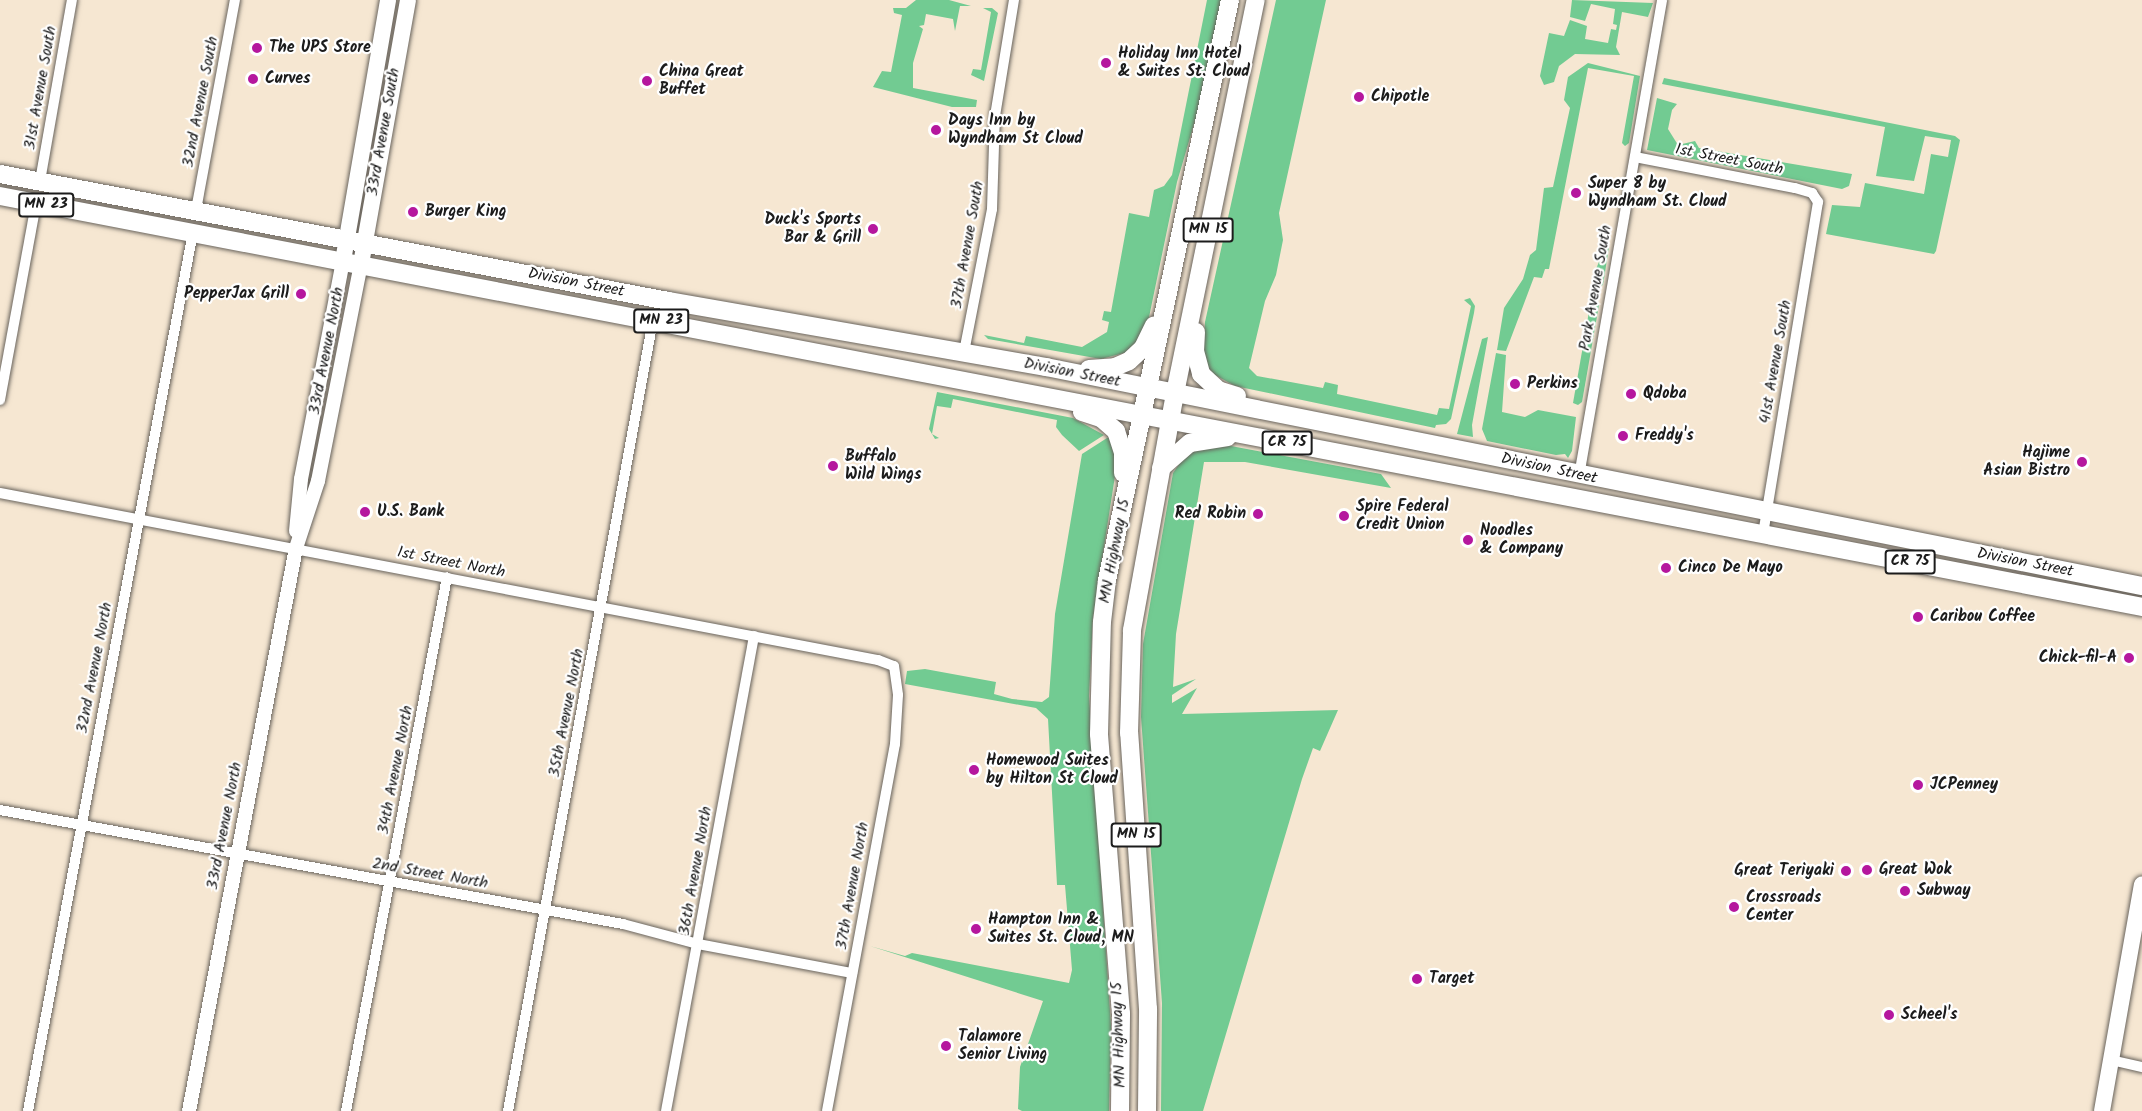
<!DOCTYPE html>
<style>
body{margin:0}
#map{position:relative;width:2142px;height:1111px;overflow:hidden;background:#f6e7d2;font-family:Kalam,sans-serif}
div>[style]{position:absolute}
.green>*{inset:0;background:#72cb92}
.roads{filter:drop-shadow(0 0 2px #68635c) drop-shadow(0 0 2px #68635c)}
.minor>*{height:10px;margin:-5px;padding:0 5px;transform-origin:5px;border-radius:5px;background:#fff}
.tertiary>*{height:14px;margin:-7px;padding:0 7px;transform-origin:7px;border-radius:7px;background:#fff}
.secondary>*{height:16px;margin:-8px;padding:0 8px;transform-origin:8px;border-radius:8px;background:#fff}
.trunk>*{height:18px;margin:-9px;padding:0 9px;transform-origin:9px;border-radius:9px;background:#fff}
.dots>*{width:16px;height:16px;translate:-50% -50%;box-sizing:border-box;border:3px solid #fff;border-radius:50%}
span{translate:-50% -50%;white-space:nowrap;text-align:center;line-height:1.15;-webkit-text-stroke:4.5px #fff;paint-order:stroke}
.shield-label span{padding:2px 4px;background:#fff;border:2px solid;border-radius:4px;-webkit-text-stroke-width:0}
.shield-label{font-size:15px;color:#1c1c1c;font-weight:700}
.poi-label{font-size:16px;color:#1c1c1c;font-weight:700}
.left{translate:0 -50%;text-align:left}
.right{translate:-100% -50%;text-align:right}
.street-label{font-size:16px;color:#1c1c1c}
</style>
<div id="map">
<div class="green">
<div style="clip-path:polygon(916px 0,949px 0,971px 6px,960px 6px,955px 31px,953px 19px,926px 14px,924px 25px,919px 26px,923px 29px,913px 63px,913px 88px,977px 100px,976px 107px,952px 107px,873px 87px,882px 71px,891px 72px,902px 15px,894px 13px,893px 8px,906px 8px)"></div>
<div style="clip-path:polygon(1207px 0,1224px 0,1202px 97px,1177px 182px,1147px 327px,1127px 356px,1124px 353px,1101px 359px,988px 339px,984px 335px,1024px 343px,1026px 336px,1082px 347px,1107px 332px,1109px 322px,1102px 320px,1104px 311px,1111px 312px,1129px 213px,1149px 217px,1154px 190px,1164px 186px,1172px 175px)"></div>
<div style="clip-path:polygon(1276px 0,1326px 0,1279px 213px,1283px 240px,1276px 275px,1265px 301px,1249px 368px,1257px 376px,1323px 388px,1325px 382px,1338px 385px,1337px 394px,1437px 415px,1439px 408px,1449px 409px,1471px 306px,1464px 300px,1470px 298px,1475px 306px,1474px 313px,1451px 419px,1446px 424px,1436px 425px,1435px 428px,1235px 386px,1215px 375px,1203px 362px,1205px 322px)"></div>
<div style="clip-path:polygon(1572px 0,1653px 3px,1648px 17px,1622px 12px,1616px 47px,1620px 55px,1575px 54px,1559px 66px,1554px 82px,1544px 85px,1540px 76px,1549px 33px,1564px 36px,1570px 20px,1587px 26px,1585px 39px,1608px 43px,1611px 29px,1616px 30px,1617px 25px,1613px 24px,1615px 9px,1591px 4px,1585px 21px,1570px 17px)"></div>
<div style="clip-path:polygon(983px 8px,992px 8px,998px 13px,984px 81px,971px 75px,973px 69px,981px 70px,991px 12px)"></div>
<div style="clip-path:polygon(1588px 63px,1640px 76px,1629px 143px,1625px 146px,1622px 143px,1634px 76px,1588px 68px,1549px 269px,1545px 269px,1542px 278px,1534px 277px,1506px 351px,1497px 350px,1504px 308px,1523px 279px,1530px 255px,1536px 250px,1544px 188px,1553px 187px,1570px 108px,1564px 100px,1568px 77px)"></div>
<div style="clip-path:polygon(1664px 78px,1955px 136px,1960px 140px,1936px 251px,1934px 254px,1826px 234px,1832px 205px,1860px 207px,1865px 183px,1924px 194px,1931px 154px,1948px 157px,1951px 140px,1925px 136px,1914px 181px,1876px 176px,1885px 127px,1662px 84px)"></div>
<div style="clip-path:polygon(1657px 98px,1677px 104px,1672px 110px,1668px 129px,1678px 145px,1695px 141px,1699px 148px,1852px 174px,1849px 186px,1842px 189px,1647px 150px)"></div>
<div style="clip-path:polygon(1605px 247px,1609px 247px,1603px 285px,1597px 288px,1594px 274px)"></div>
<div style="clip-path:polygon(1591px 300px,1599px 305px,1582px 402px,1578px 405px,1573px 403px)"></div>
<div style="clip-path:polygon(1488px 337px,1472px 425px,1473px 437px,1457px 434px,1482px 339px)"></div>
<div style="clip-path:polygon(1496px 353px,1506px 355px,1502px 412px,1525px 417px,1538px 410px,1576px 417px,1572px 451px,1568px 458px,1565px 454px,1556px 455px,1487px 441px,1482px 429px)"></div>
<div style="clip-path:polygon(937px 392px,1073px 418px,1104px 435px,1079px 451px,1062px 435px,1056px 427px,1057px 420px,953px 399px,951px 408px,937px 406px,932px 434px,939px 438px,935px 439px,929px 429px)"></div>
<div style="clip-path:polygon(1107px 438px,1111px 438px,1117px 463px,1093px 618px,1089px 696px,1111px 1026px,1109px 1111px,1022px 1111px,1018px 1109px,1020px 1067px,1043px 1001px,870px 946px,905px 956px,912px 953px,1069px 983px,1072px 970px,1065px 885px,1057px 885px,1048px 719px,1036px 708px,905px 684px,907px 671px,925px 669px,996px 682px,994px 694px,1012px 699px,1042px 702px,1049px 697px,1055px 614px,1082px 454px)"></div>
<div style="clip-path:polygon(1205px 446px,1231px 446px,1381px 474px,1391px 488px,1245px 462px,1204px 462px,1176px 634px,1173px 687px,1196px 679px,1172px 695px,1172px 703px,1197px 688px,1182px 714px,1338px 710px,1320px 751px,1313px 748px,1302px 779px,1203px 1111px,1161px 1111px,1162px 1003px,1141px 717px,1143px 644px,1173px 473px,1186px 454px)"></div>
</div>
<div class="roads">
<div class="minor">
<div style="left:1635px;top:157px;width:163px;rotate:11deg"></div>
<div style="left:1795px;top:188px;width:18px;rotate:16deg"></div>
<div style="left:1812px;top:193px;width:11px;rotate:56deg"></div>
<div style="left:1818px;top:202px;width:336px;rotate:99.4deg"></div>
<div style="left:40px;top:181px;width:184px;rotate:-80deg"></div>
<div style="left:196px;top:210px;width:214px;rotate:-79.5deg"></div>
<div style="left:964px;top:352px;width:146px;rotate:-78.9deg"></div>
<div style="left:992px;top:209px;width:93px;rotate:-88.2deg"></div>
<div style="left:995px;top:116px;width:118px;rotate:-80.7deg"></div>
<div style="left:0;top:400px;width:200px;rotate:-79.6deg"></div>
<div style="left:1579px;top:476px;width:483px;rotate:-80.1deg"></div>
<div style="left:0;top:493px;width:894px;rotate:10.77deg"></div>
<div style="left:878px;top:660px;width:17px;rotate:21deg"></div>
<div style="left:894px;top:666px;width:29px;rotate:82deg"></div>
<div style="left:898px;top:695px;width:49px;rotate:93.5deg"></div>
<div style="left:895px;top:744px;width:373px;rotate:100.5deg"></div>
<div style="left:0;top:810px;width:633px;rotate:10.37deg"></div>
<div style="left:623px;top:924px;width:78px;rotate:14.9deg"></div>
<div style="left:698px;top:944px;width:157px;rotate:10.7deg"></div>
<div style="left:2111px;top:1060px;width:32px;rotate:13deg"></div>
<div style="left:28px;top:1111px;width:894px;rotate:-79.37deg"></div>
<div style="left:346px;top:1111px;width:543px;rotate:-79.29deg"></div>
<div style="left:508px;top:1111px;width:804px;rotate:-79.61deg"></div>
<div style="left:666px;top:1111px;width:483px;rotate:-79.5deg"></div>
</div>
<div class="tertiary">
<div style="left:296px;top:531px;width:52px;rotate:-84.5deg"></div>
<div style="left:301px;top:479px;width:222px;rotate:-79.1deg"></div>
<div style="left:189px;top:1111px;width:573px;rotate:-79.24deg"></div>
<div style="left:296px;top:548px;width:71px;rotate:-71.8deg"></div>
<div style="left:318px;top:481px;width:221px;rotate:-78.8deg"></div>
</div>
<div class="secondary">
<div style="left:343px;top:261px;width:265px;rotate:-80.2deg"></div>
<div style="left:361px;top:264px;width:268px;rotate:-79.9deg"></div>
<div style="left:2102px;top:1111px;width:230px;rotate:-80deg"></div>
</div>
<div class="trunk">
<div style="left:0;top:174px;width:680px;rotate:10.76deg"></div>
<div style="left:668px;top:301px;width:384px;rotate:9.9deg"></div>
<div style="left:1046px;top:367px;width:1118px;rotate:11.3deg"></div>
<div style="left:0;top:196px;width:2181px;rotate:10.86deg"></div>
<div style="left:1196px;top:332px;width:19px;rotate:93deg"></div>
<div style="left:1195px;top:351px;width:24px;rotate:75deg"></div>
<div style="left:1201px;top:374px;width:23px;rotate:43deg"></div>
<div style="left:1218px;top:390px;width:20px;rotate:18deg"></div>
<div style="left:1089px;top:369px;width:26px;rotate:-4deg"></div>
<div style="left:1115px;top:367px;width:15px;rotate:-23deg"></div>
<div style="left:1129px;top:361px;width:19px;rotate:-43deg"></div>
<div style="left:1143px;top:348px;width:25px;rotate:-64deg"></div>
<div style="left:1082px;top:412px;width:20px;rotate:18deg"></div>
<div style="left:1101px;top:418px;width:20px;rotate:41deg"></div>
<div style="left:1116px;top:431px;width:22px;rotate:72deg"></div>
<div style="left:1123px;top:452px;width:21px;rotate:90deg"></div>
<div style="left:1161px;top:468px;width:38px;rotate:-41deg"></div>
<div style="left:1190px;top:443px;width:38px;rotate:-9deg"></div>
<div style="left:1120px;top:1111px;width:97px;rotate:-89.4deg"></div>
<div style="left:1121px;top:1014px;width:281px;rotate:-94.5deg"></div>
<div style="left:1099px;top:734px;width:112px;rotate:-88.5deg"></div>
<div style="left:1102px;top:622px;width:42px;rotate:-83.2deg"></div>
<div style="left:1107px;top:580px;width:593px;rotate:-78.03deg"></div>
<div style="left:1147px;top:1111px;width:102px;rotate:-89.4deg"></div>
<div style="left:1148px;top:1009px;width:277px;rotate:-93.9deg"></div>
<div style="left:1129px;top:733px;width:103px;rotate:-88.3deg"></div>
<div style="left:1132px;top:630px;width:241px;rotate:-79.7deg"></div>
<div style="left:1175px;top:393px;width:401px;rotate:-78.4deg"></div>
</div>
</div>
<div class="dots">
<div style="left:257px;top:48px;background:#b5179e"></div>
<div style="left:1106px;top:63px;background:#b5179e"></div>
<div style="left:253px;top:79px;background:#b5179e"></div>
<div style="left:647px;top:81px;background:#b5179e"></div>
<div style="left:1359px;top:97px;background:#b5179e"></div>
<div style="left:936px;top:130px;background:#b5179e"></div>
<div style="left:1576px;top:193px;background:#b5179e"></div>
<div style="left:413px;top:212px;background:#b5179e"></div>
<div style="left:873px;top:229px;background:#b5179e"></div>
<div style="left:301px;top:294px;background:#b5179e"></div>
<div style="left:1515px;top:384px;background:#b5179e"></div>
<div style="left:1631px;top:394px;background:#b5179e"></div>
<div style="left:1623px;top:436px;background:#b5179e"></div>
<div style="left:2082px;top:462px;background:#b5179e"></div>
<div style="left:833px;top:466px;background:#b5179e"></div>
<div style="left:365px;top:512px;background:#b5179e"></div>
<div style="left:1258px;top:514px;background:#b5179e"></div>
<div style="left:1344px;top:516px;background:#b5179e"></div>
<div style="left:1468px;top:540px;background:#b5179e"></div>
<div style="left:1666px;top:568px;background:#b5179e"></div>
<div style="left:1918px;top:617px;background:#b5179e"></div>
<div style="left:2129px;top:658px;background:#b5179e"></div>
<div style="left:974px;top:770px;background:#b5179e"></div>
<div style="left:1918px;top:785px;background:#b5179e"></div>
<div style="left:1867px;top:870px;background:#b5179e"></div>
<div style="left:1846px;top:871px;background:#b5179e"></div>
<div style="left:1905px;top:891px;background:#b5179e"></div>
<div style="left:1734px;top:907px;background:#b5179e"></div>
<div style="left:976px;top:929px;background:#b5179e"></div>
<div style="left:1417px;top:979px;background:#b5179e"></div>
<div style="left:1889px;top:1015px;background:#b5179e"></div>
<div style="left:946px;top:1046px;background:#b5179e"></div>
</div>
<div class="shield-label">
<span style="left:46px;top:205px">MN 23</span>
<span style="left:1208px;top:230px">MN 15</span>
<span style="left:661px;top:321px">MN 23</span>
<span style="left:1287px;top:443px">CR 75</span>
<span style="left:1910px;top:562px">CR 75</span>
<span style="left:1136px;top:835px">MN 15</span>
</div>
<div class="poi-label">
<span class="left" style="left:269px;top:48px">The UPS Store</span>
<span class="left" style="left:1118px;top:63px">Holiday Inn Hotel<br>&amp; Suites St. Cloud</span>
<span class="left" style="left:659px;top:81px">China Great<br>Buffet</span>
<span class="left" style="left:265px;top:79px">Curves</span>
<span class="left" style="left:1371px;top:97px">Chipotle</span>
<span class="left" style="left:948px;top:130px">Days Inn by<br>Wyndham St Cloud</span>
<span class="left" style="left:1588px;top:193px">Super 8 by<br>Wyndham St. Cloud</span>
<span class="left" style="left:425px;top:212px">Burger King</span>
<span class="right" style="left:861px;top:229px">Duck's Sports<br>Bar &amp; Grill</span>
<span class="right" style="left:289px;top:294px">PepperJax Grill</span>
<span class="left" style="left:1527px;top:384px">Perkins</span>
<span class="left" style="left:1643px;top:394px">Qdoba</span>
<span class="left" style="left:1635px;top:436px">Freddy's</span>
<span class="right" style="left:2070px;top:462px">Hajime<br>Asian Bistro</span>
<span class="left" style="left:845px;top:466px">Buffalo<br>Wild Wings</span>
<span class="left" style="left:1356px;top:516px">Spire Federal<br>Credit Union</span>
<span class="left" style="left:377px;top:512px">U.S. Bank</span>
<span class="right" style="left:1246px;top:514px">Red Robin</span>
<span class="left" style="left:1480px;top:540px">Noodles<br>&amp; Company</span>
<span class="left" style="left:1678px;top:568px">Cinco De Mayo</span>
<span class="left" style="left:1930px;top:617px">Caribou Coffee</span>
<span class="right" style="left:2117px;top:658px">Chick-fil-A</span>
<span class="left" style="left:986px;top:770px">Homewood Suites<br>by Hilton St Cloud</span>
<span class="left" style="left:1930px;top:785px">JCPenney</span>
<span class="left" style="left:1879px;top:870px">Great Wok</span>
<span class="right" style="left:1834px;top:871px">Great Teriyaki</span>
<span class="left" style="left:1917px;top:891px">Subway</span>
<span class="left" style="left:1746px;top:907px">Crossroads<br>Center</span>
<span class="left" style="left:988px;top:929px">Hampton Inn &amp;<br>Suites St. Cloud, MN</span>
<span class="left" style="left:1429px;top:979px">Target</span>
<span class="left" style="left:1901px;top:1015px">Scheel's</span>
<span class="left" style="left:958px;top:1046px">Talamore<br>Senior Living</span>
</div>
<div class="street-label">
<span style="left:41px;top:88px;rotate:-80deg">31st Avenue South</span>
<span style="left:201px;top:102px;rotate:-79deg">32nd Avenue South</span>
<span style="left:384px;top:132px;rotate:-80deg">33rd Avenue South</span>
<span style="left:1729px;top:160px;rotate:11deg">1st Street South</span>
<span style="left:968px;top:245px;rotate:-80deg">37th Avenue South</span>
<span style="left:576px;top:283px;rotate:11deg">Division Street</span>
<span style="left:1596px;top:288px;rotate:-80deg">Park Avenue South</span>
<span style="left:327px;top:351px;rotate:-79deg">33rd Avenue North</span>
<span style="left:1776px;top:362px;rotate:-80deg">41st Avenue South</span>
<span style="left:1072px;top:373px;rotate:11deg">Division Street</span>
<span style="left:1549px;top:469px;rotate:12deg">Division Street</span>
<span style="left:1115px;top:551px;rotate:-79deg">MN Highway 15</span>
<span style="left:451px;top:563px;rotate:11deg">1st Street North</span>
<span style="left:2025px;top:563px;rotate:11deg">Division Street</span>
<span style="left:95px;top:668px;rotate:-79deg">32nd Avenue North</span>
<span style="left:567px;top:713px;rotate:-79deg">35th Avenue North</span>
<span style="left:396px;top:770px;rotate:-79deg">34th Avenue North</span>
<span style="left:225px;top:826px;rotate:-79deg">33rd Avenue North</span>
<span style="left:696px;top:871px;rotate:-80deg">36th Avenue North</span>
<span style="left:430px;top:874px;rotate:10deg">2nd Street North</span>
<span style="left:853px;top:886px;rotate:-80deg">37th Avenue North</span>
<span style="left:1119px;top:1035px;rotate:-92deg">MN Highway 15</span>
</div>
</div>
